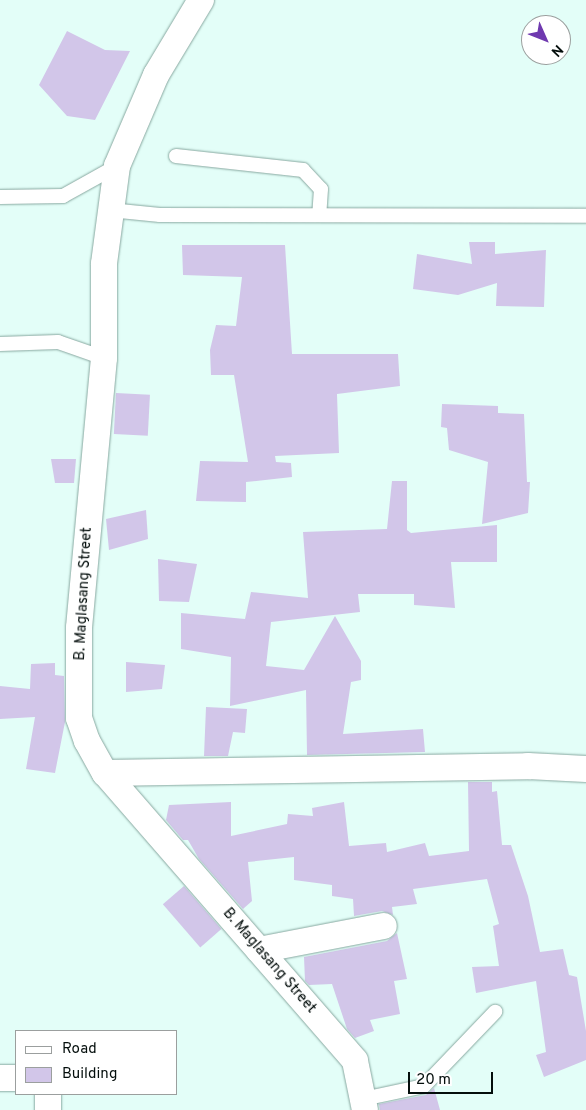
<!DOCTYPE html>
<style>
body{margin:0}
#map{position:relative;width:586px;height:1110px;overflow:hidden;background:#e3fef8;font-family:Overpass,sans-serif}
div>[style]{position:absolute}
.building>*{inset:0;background:#d2c6e9;transform-origin:0 0}
.roads{filter:drop-shadow(0 0 1px #88a8a0) drop-shadow(0 0 1px #88a8a0)}
.lane>*{height:14px;margin:-7px;padding:0 7px;transform-origin:7px;border-radius:7px;background:#fff}
.street>*{height:26px;margin:-13px;padding:0 13px;transform-origin:13px;border-radius:13px;background:#fff}
span{translate:-50% -50%;white-space:nowrap;text-align:center;line-height:1.15;-webkit-text-stroke:4px #fff;paint-order:stroke}
.street-label{font-size:15px;color:#040e0c}
.legend{position:absolute;left:15px;top:1030px;width:162px;height:65px;box-sizing:border-box;background:#fff;border:1px solid #9b9f9e;margin:0;padding:6px 9px;list-style:none;font-size:15px;color:#040e0c}
.legend li{display:flex;align-items:center;gap:10px;height:25px}
.legend b{width:25px;border:1px solid #9b9f9e}
.north{position:absolute;left:521px;top:15px;width:50px;height:50px;box-sizing:border-box;background:#fff;border:1px solid #9b9f9e;border-radius:50%;rotate:134deg;font-size:14px;font-weight:700;line-height:20px;text-align:center;color:#040e0c}
.north::after{content:'';display:block;margin:auto;width:18px;height:22px;background:#6f39af;clip-path:polygon(50% 0,100% 100%,50% 72%,0 100%)}
.scale{position:absolute;left:408px;top:1072px;width:85px;height:22px;box-sizing:border-box;border:2px solid #040e0c;border-top:0;padding-left:6px;font-size:15px;line-height:18px;white-space:nowrap;color:#040e0c;-webkit-text-stroke:4px #fff;paint-order:stroke}
</style>
<div id="map">
<div class="building">
<div style="clip-path:polygon(67px 31px,105px 50px,130px 51px,95px 120px,67px 116px,39px 85px)"></div>
<div style="clip-path:polygon(469px 242px,495px 242px,495px 254px,546px 250px,544px 307px,496px 306px,497px 283px,458px 295px,413px 289px,417px 254px,472px 264px)"></div>
<div style="clip-path:polygon(182px 245px,285px 245px,292px 354px,398px 354px,400px 386px,337px 394px,339px 453px,275px 456px,276px 462px,291px 463px,292px 477px,246px 482px,246px 502px,196px 501px,200px 461px,248px 462px,234px 375px,211px 375px,210px 350px,216px 325px,236px 326px,242px 277px,183px 275px)"></div>
<div style="left:116px;top:393px;width:34px;height:41px;rotate:3deg"></div>
<div style="clip-path:polygon(442px 404px,498px 406px,498px 413px,524px 414px,527px 482px,530px 482px,528px 513px,482px 524px,488px 462px,449px 450px,447px 428px,441px 427px)"></div>
<div style="clip-path:polygon(51px 459px,76px 459px,74px 483px,55px 483px)"></div>
<div style="clip-path:polygon(392px 481px,407px 481px,407px 530px,411px 533px,497px 525px,497px 562px,451px 562px,455px 608px,414px 605px,414px 594px,358px 594px,360px 612px,271px 622px,266px 666px,304px 670px,335px 616px,361px 661px,361px 680px,351px 682px,343px 734px,423px 729px,425px 752px,307px 755px,306px 690px,230px 706px,231px 657px,181px 649px,181px 613px,245px 619px,251px 592px,308px 598px,303px 532px,387px 529px)"></div>
<div style="clip-path:polygon(146px 510px,148px 539px,109px 550px,106px 519px)"></div>
<div style="clip-path:polygon(158px 559px,197px 564px,189px 602px,159px 601px)"></div>
<div style="clip-path:polygon(126px 662px,165px 665px,162px 689px,126px 692px)"></div>
<div style="clip-path:polygon(55px 663px,55px 675px,64px 676px,65px 722px,55px 773px,26px 769px,35px 717px,0 719px,0 686px,30px 689px,31px 664px)"></div>
<div style="clip-path:polygon(206px 707px,247px 709px,245px 733px,233px 732px,228px 756px,204px 756px)"></div>
<div style="clip-path:polygon(468px 782px,492px 782px,492px 792px,497px 791px,502px 845px,511px 845px,528px 896px,540px 952px,563px 949px,569px 975px,577px 977px,586px 1031px,586px 1060px,544px 1077px,536px 1055px,546px 1052px,536px 981px,476px 993px,472px 967px,499px 966px,493px 926px,499px 924px,487px 879px,413px 889px,417px 904px,392px 907px,393px 915px,382px 911px,354px 916px,353px 899px,332px 896px,332px 885px,294px 880px,294px 857px,248px 862px,252px 901px,243px 909px,199px 859px,188px 840px,183px 840px,166px 820px,169px 805px,231px 802px,231px 836px,287px 824px,288px 814px,313px 816px,312px 808px,344px 802px,349px 846px,386px 843px,387px 852px,425px 843px,429px 856px,469px 851px)"></div>
<div style="left:184px;top:886px;width:57px;height:28px;rotate:49deg"></div>
<div style="clip-path:polygon(397px 933px,407px 979px,394px 981px,400px 1014px,370px 1020px,374px 1031px,355px 1038px,347px 1029px,332px 984px,309px 985px,305px 981px,304px 957px,387px 941px)"></div>
<div style="clip-path:polygon(434px 1088px,440px 1110px,380px 1110px,379px 1104px,426px 1095px)"></div>
</div>
<div class="roads">
<div class="lane">
<div style="left:176px;top:156px;width:128px;rotate:6.3deg"></div>
<div style="left:303px;top:170px;width:26px;rotate:47deg"></div>
<div style="left:321px;top:189px;width:26px;rotate:94deg"></div>
<div style="left:0;top:197px;width:63px;rotate:-0.9deg"></div>
<div style="left:63px;top:196px;width:62px;rotate:-29.1deg"></div>
<div style="left:110px;top:210px;width:50px;rotate:5.7deg"></div>
<div style="left:160px;top:215px;width:426px;rotate:0.1deg"></div>
<div style="left:0;top:344px;width:58px;rotate:-2deg"></div>
<div style="left:58px;top:342px;width:49px;rotate:19.2deg"></div>
<div style="left:363px;top:1099px;width:62px;rotate:-12deg"></div>
<div style="left:424px;top:1086px;width:103px;rotate:-46.2deg"></div>
</div>
<div class="street">
<div style="left:201px;top:0;width:87px;rotate:121deg"></div>
<div style="left:156px;top:75px;width:99px;rotate:113.2deg"></div>
<div style="left:117px;top:166px;width:99px;rotate:97.6deg"></div>
<div style="left:104px;top:264px;width:94px;rotate:90deg"></div>
<div style="left:104px;top:358px;width:271px;rotate:95.3deg"></div>
<div style="left:79px;top:628px;width:90px;rotate:90deg"></div>
<div style="left:79px;top:718px;width:24px;rotate:71deg"></div>
<div style="left:87px;top:741px;width:37px;rotate:61deg"></div>
<div style="left:105px;top:773px;width:381px;rotate:49deg"></div>
<div style="left:355px;top:1061px;width:50px;rotate:78.5deg"></div>
<div style="left:105px;top:773px;width:423px;rotate:-0.9deg"></div>
<div style="left:528px;top:766px;width:58px;rotate:3deg"></div>
<div style="left:259px;top:950px;width:127px;rotate:-10.9deg"></div>
<div style="left:0;top:1078px;width:16px"></div>
<div style="left:48px;top:1094px;width:16px;rotate:90deg"></div>
</div>
</div>
<div class="street-label">
<span style="left:84px;top:594px;rotate:-87deg">B. Maglasang Street</span>
<span style="left:269px;top:961px;rotate:49deg">B. Maglasang Street</span>
</div>
<ul class="legend">
<li><b style="height:6px;background:#fff"></b>Road</li>
<li><b style="height:14px;background:#d2c6e9"></b>Building</li>
</ul>
<div class="north">N</div>
<div class="scale">20 m</div>
</div>
